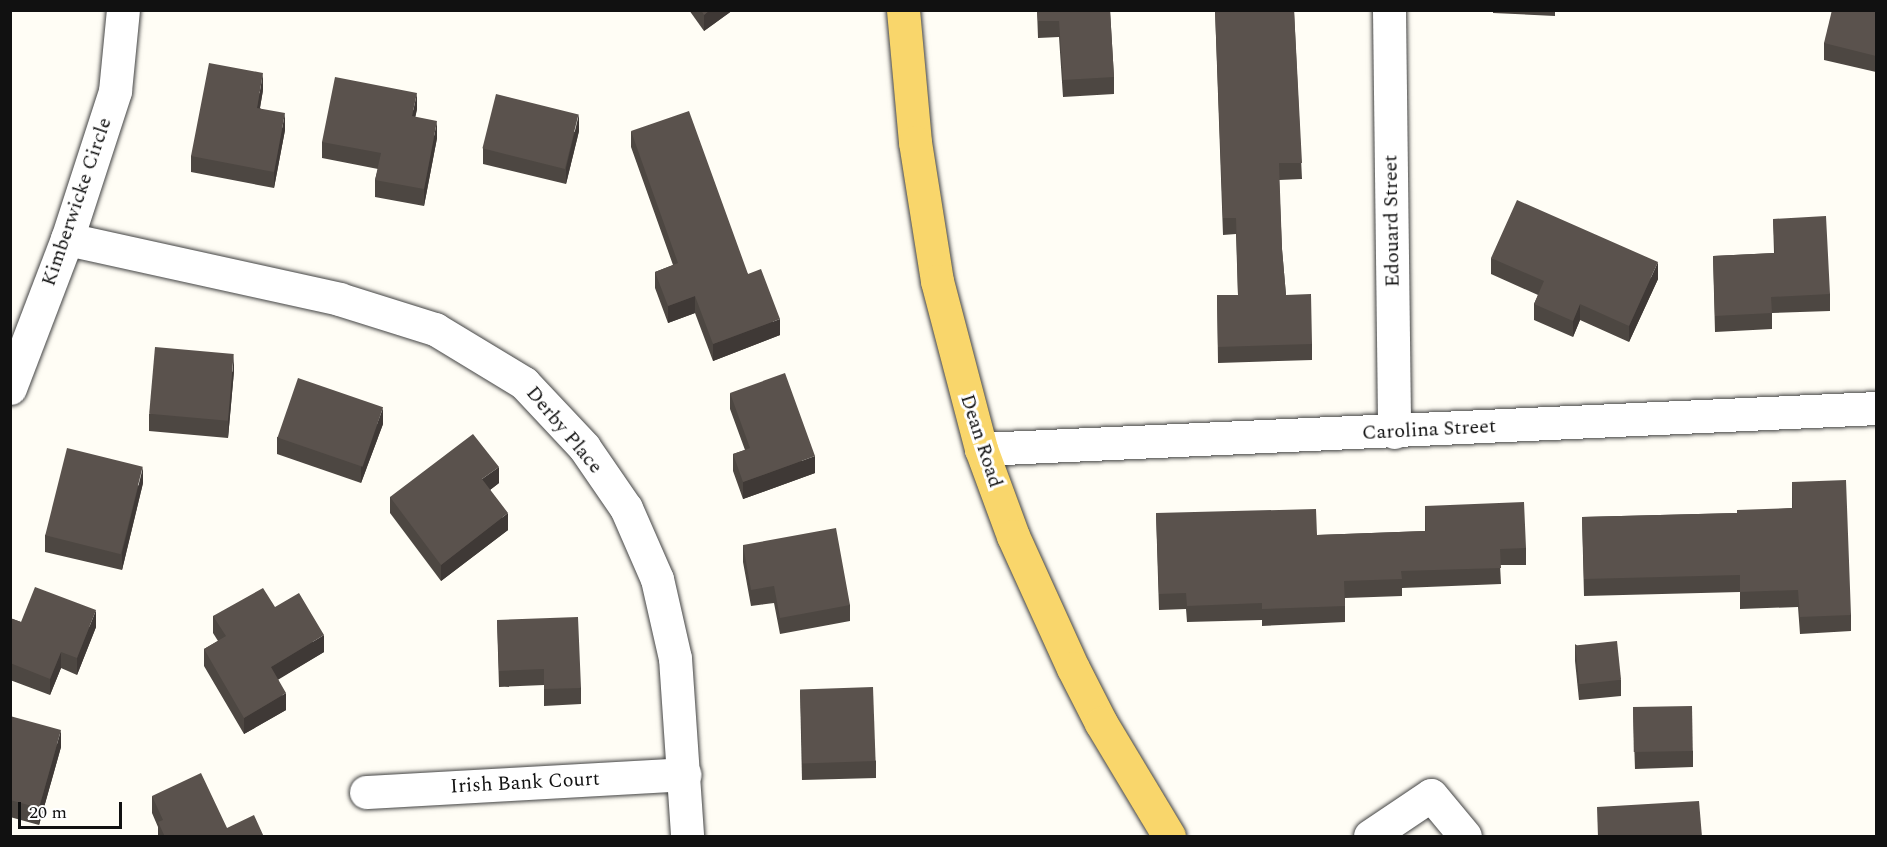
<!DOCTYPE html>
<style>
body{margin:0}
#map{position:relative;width:1887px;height:847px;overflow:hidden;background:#fffdf5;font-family:Spectral,serif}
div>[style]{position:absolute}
.roads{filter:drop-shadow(0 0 2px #444) drop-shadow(0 0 2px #444)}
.minor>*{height:33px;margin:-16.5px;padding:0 16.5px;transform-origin:16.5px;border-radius:16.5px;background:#fff}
.major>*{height:33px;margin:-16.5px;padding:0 16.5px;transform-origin:16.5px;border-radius:16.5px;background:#f9d66b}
.wall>*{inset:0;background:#4d4742}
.shaded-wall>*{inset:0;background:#3f3936}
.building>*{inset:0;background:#5a524d;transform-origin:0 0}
span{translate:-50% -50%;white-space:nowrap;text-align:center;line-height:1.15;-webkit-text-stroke:6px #fff;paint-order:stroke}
.street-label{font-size:20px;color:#111}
.frame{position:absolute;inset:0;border:12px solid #111;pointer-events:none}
.scale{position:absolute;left:18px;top:802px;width:104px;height:27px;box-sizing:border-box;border:3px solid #111;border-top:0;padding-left:8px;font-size:18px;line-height:21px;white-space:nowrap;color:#111;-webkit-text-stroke:4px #fff;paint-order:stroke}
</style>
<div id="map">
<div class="roads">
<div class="minor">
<div style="left:1389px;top:10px;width:422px;rotate:89.3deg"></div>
<div style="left:67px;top:239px;width:279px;rotate:12.4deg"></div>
<div style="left:339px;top:299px;width:101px;rotate:17.4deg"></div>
<div style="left:435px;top:329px;width:104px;rotate:31.2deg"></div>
<div style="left:524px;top:383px;width:88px;rotate:46.8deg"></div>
<div style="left:584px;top:447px;width:74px;rotate:55.5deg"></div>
<div style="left:626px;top:508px;width:77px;rotate:66.4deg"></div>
<div style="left:657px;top:579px;width:81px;rotate:77.2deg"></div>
<div style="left:675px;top:658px;width:178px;rotate:86.1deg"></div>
<div style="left:10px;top:388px;width:160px;rotate:-69.1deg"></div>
<div style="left:67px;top:239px;width:156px;rotate:-72deg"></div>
<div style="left:115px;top:91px;width:81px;rotate:-84.4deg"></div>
<div style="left:981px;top:449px;width:896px;rotate:-2.62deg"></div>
<div style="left:366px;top:792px;width:319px;rotate:-3.2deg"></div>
<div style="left:1370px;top:836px;width:73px;rotate:-33.9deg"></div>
<div style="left:1431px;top:795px;width:53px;rotate:50.3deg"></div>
</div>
<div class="major">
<div style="left:903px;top:10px;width:133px;rotate:84.8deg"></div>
<div style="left:915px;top:142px;width:141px;rotate:81deg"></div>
<div style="left:937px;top:281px;width:174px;rotate:75.3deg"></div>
<div style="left:981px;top:449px;width:93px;rotate:69.8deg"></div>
<div style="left:1013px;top:536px;width:145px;rotate:65.6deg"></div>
<div style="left:1073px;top:668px;width:62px;rotate:63deg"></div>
<div style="left:1101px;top:723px;width:132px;rotate:59deg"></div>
</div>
</div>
<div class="wall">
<div style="clip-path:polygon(689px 10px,733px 10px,704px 31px)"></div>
<div style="clip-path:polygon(1037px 10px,1110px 10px,1114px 77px,1114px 94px,1063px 97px,1059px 37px,1038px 38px)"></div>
<div style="clip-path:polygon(1215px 10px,1294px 10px,1302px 179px,1279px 180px,1282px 249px,1286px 295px,1312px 344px,1312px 360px,1218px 363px,1217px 295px,1238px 295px,1236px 234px,1223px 235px)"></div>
<div style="clip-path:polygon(1493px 10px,1555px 10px,1555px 16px,1493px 13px)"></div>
<div style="clip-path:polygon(1876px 10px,1876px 72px,1824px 60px,1824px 43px)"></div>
<div style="clip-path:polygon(263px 90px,260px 108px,285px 130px,274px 188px,191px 172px,191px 156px)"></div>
<div style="clip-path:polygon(417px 109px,415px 117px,437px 138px,424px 206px,375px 197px,375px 180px,378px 169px,322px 158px,322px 142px)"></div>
<div style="clip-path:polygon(579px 131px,566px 184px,483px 164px,483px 148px)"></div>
<div style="clip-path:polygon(631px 131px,748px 274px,780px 335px,713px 361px,695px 313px,668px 323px,655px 288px,655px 272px,673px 265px,631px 147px)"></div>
<div style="clip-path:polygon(1773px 219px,1830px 294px,1830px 311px,1772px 313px,1772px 329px,1715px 332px,1713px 256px,1774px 253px)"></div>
<div style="clip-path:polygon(1491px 258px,1658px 279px,1629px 342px,1580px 320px,1573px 337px,1534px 320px,1534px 304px,1538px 295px,1491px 274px)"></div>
<div style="clip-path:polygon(234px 371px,228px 438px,149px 431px,149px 414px)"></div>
<div style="clip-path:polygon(730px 393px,815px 473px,743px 499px,733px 471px,733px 454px,745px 450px,730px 409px)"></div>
<div style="clip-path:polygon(383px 424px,361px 483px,277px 454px,277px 437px)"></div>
<div style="clip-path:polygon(1792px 482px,1851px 615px,1851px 631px,1800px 634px,1798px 607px,1740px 609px,1740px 592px,1584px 596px,1582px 517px,1737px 513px,1792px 508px)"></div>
<div style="clip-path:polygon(143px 483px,122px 570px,45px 552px,45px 535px)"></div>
<div style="clip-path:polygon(499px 483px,490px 490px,508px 530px,441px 581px,390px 513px,390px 497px)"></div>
<div style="clip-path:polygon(1425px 506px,1526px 548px,1526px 565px,1500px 565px,1501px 584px,1402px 588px,1402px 596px,1345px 598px,1345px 622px,1262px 626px,1262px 620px,1187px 622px,1186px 609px,1159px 610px,1156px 513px,1317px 535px,1425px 531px)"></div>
<div style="clip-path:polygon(743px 545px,850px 605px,850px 621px,780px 634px,774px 603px,751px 606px,743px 562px)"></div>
<div style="clip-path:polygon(275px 607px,324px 652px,278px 679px,286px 710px,244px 734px,204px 666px,204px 649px,218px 641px,213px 633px,213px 616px)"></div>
<div style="clip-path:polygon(10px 618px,21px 622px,96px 627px,77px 675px,61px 668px,50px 695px,10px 680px)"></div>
<div style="clip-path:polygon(497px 620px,581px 688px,581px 704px,544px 706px,544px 685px,499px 687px)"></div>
<div style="clip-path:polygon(1575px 644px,1621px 680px,1621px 696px,1579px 700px,1575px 661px)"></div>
<div style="clip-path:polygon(800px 690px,876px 761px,876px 778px,802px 780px)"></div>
<div style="clip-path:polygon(1633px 708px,1693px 751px,1693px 767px,1635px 769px)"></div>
<div style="clip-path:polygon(10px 716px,61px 747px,39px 825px,10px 817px)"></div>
<div style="clip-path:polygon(152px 796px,227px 828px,264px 837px,158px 837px,158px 827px,152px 813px)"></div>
</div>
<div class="shaded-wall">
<div style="clip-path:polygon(710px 10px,733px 10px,704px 31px,704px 15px)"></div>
<div style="clip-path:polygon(263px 73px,263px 90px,257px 124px,257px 108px)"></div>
<div style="clip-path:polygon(417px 93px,417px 109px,412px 133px,412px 116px)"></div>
<div style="clip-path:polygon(285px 113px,285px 130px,274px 188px,274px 172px)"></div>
<div style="clip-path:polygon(579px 114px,579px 131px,566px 184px,566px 168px)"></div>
<div style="clip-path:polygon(437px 121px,437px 138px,424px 206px,424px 189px)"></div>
<div style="clip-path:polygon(1658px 262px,1658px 279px,1629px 342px,1629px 326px)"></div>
<div style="clip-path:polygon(695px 296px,695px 313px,668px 323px,668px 306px)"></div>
<div style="clip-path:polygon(1580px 304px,1580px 320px,1573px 337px,1573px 321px)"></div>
<div style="clip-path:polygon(780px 319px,780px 335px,713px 361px,713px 344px)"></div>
<div style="clip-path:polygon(234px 354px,234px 371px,228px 438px,228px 421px)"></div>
<div style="clip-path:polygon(383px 408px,383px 424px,361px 483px,361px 467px)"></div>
<div style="clip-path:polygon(815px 456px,815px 473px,743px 499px,743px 482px)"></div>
<div style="clip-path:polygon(143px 467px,143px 483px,122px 570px,122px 553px)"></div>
<div style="clip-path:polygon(499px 467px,499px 483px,482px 496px,482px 479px)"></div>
<div style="clip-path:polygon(508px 513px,508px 530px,441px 581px,441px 565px)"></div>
<div style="clip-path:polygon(96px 610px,96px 627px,77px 675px,77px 658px)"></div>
<div style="clip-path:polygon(324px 635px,324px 652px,271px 684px,271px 667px)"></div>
<div style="clip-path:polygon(61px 652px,61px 668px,50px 695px,50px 679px)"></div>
<div style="clip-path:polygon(286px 693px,286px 710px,244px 734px,244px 718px)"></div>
<div style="clip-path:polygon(61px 730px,61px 747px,39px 825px,39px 808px)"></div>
</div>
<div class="building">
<div style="clip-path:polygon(701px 10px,710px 10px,704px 15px)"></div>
<div style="clip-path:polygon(1037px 10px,1110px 10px,1114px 77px,1063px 80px,1059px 21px,1038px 21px)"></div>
<div style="clip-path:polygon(1215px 10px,1294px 10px,1302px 163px,1279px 163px,1282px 249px,1286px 295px,1311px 294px,1312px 344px,1218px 347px,1217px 295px,1238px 295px,1236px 218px,1223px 218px)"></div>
<div style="clip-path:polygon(1832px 10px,1876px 10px,1876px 56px,1824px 43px)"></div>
<div style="clip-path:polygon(209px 63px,263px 73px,257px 108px,285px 113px,274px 172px,191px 156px)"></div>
<div style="clip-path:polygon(335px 77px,417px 93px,412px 116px,437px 121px,424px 189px,375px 180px,381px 153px,322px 142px)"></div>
<div style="left:496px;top:94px;width:85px;height:56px;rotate:14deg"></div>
<div style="clip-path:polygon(689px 111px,748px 274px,761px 269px,780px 319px,713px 344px,695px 296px,668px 306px,655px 272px,678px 263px,631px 131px)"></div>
<div style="clip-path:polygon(1517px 200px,1658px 262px,1629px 326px,1580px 304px,1573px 321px,1534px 304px,1544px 281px,1491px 258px)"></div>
<div style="clip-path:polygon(1826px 216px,1830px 294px,1771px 297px,1772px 313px,1715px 316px,1713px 256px,1775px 253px,1773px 219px)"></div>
<div style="left:155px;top:347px;width:79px;height:67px;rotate:5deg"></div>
<div style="clip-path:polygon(785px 373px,815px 456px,743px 482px,733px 454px,750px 448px,730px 393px)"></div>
<div style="left:298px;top:378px;width:90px;height:63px;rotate:19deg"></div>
<div style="clip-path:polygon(473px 434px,499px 467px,482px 479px,508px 513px,441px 565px,390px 497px)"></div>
<div style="left:67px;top:448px;width:78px;height:90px;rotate:14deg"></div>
<div style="clip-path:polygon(1846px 480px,1851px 615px,1800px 617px,1798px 590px,1740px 592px,1740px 575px,1584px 579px,1582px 517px,1737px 513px,1737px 510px,1793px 508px,1792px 482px)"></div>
<div style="clip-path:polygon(1524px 502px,1526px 548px,1500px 549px,1501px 568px,1401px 571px,1402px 579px,1344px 581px,1345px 606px,1262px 609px,1262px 603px,1187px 606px,1186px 593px,1159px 594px,1156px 513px,1316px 509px,1317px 535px,1426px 531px,1425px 506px)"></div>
<div style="clip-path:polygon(836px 528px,850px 605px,780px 618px,774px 586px,751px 590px,743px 545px)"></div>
<div style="clip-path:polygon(35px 587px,96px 610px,77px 658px,61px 652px,50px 679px,10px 663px,10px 618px,21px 622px)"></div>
<div style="clip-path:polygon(263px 588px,275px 607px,299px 593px,324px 635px,271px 667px,286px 693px,244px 718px,204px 649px,226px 636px,213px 616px)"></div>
<div style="clip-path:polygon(578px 617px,581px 688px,544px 689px,544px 669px,499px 671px,497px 620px)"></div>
<div style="left:1617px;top:641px;width:39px;height:42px;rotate:84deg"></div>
<div style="left:873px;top:687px;width:74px;height:73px;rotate:88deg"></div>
<div style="left:1692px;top:706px;width:45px;height:59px;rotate:89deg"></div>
<div style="clip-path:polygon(10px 716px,61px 730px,39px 808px,10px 800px)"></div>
<div style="clip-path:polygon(201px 773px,227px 828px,254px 815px,264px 837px,165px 837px,158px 822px,163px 820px,152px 796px)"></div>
<div style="clip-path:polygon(1699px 801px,1702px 837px,1598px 837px,1597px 807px)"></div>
</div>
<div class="street-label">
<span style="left:77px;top:202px;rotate:-71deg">Kimberwicke Circle</span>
<span style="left:1392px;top:221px;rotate:-91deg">Edouard Street</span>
<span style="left:564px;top:430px;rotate:50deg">Derby Place</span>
<span style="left:1429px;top:430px;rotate:-3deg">Carolina Street</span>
<span style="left:981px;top:441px;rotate:72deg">Dean Road</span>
<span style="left:525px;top:783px;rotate:-3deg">Irish Bank Court</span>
</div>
<div class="frame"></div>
<div class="scale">20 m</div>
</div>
